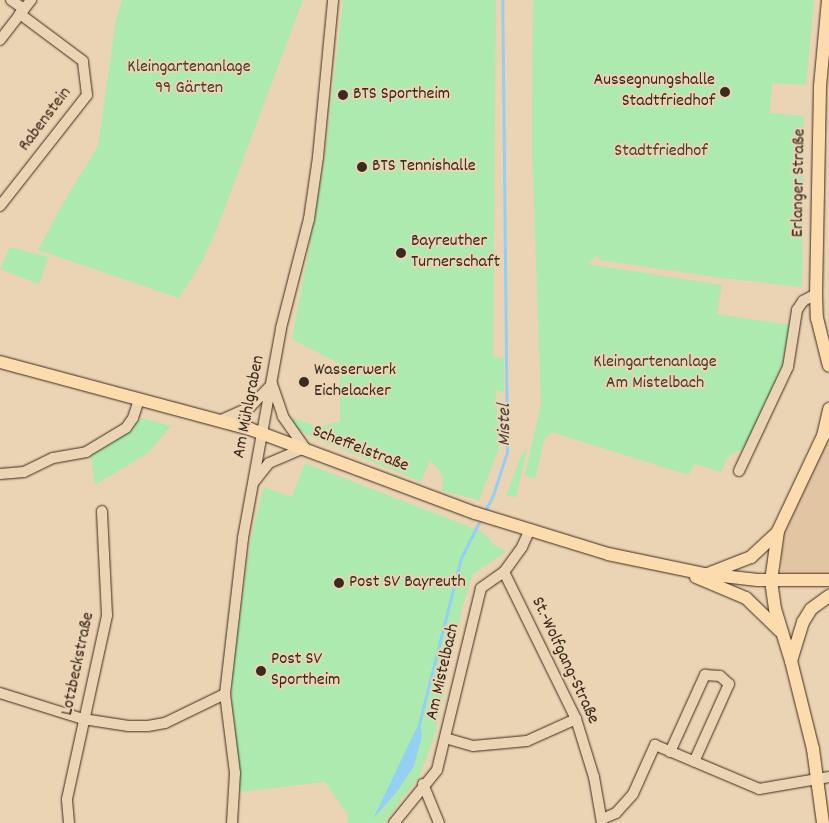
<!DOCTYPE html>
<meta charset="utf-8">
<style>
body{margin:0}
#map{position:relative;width:829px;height:823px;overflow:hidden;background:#ebd4b3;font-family:Dekko,sans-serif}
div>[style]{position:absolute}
.built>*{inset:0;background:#e2c6a4}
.green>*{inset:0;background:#aceab0}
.water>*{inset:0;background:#94cff4}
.stream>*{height:3px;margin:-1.5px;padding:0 1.5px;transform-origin:1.5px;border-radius:1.5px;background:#94cff4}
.roads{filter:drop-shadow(0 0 1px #3b2a1e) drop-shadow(0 0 1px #3b2a1e)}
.minor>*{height:10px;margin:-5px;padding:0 5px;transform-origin:5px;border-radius:5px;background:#ebd4b3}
.major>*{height:12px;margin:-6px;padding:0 6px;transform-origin:6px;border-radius:6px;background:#fcdcac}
.dots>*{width:14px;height:14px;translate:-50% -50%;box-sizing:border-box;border:2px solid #ebd4b3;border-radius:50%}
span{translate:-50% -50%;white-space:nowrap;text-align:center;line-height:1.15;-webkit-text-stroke:4px #ebd4b3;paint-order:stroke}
.park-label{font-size:18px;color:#463d2d}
.poi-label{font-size:18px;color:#3b2a1e}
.right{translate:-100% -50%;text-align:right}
.left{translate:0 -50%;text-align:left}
.street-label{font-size:18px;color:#3b2a1e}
.water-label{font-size:19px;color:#48433e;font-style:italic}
</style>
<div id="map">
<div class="built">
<div style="clip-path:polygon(829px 435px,829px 576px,782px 577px,781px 547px,785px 529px)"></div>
</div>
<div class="green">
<div style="clip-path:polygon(122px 0,303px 0,216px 231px,202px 262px,179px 298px,38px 250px,62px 205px,98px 146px,116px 20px)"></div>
<div style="clip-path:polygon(343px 0,496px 0,493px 357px,504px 358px,504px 392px,496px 390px,499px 448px,479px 500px,442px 491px,443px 479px,439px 470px,430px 460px,421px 482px,310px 436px,298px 429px,290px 417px,320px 427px,340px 421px,340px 364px,292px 339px,324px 166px)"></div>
<div style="clip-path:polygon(533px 0,814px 0,806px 85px,772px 83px,770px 113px,804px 116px,802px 287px,722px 278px,600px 260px,597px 255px,588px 264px,722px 285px,717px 314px,790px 325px,782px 365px,746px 447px,728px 457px,721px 472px,695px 464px,688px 475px,552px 432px,544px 440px,535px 479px,525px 476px,541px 403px,532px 148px)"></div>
<div style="clip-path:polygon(10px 247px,49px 257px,39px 284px,0 269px)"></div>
<div style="clip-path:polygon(142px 418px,171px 426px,148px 453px,95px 485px,91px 456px)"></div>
<div style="clip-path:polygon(528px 446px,516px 497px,506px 496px,520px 458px)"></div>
<div style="clip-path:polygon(evenodd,305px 463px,483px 532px,493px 544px,506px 552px,473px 574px,462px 609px,434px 738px,419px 777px,384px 823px,348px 823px,347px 813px,325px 782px,239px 792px,232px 709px,232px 674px,251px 537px,264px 487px,292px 497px,305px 463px,420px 722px,422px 736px,396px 793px,375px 817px,420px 722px)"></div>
</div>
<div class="water">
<div style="clip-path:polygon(420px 721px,422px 736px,414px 766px,396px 793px,373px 819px)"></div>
</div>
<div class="stream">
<div style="left:484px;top:513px;width:20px;rotate:-63deg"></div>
<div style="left:493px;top:495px;width:45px;rotate:-72deg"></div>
<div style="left:507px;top:452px;width:452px;rotate:-90.6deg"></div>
<div style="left:419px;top:724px;width:171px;rotate:-75.8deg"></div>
<div style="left:461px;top:558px;width:45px;rotate:-63.4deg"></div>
</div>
<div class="roads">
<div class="minor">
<div style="left:11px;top:0;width:16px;rotate:35deg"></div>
<div style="left:0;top:40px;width:51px;rotate:-52.2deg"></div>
<div style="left:0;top:206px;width:141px;rotate:-51.9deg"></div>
<div style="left:87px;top:95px;width:34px;rotate:-97deg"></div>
<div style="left:83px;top:61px;width:79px;rotate:-143.3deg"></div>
<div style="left:221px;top:420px;width:32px;rotate:-24deg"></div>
<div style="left:250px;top:407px;width:32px;rotate:-46deg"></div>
<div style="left:739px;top:471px;width:115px;rotate:-64.8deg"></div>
<div style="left:788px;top:367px;width:58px;rotate:-81deg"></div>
<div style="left:797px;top:310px;width:11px;rotate:-56deg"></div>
<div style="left:803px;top:301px;width:15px;rotate:-28deg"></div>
<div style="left:0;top:474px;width:24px;rotate:-5deg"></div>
<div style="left:24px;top:472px;width:32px;rotate:-26deg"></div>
<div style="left:53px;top:458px;width:34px;rotate:-10deg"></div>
<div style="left:86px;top:452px;width:47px;rotate:-31deg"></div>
<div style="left:126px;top:428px;width:12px;rotate:-55deg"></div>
<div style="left:133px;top:418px;width:20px;rotate:-72deg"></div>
<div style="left:254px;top:482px;width:24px;rotate:-52deg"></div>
<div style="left:269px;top:463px;width:39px;rotate:-23deg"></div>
<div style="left:305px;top:448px;width:39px;rotate:-125deg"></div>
<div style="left:283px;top:416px;width:31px;rotate:-109deg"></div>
<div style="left:504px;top:572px;width:164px;rotate:63.9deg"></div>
<div style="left:576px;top:719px;width:61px;rotate:72.8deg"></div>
<div style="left:594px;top:777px;width:47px;rotate:80.1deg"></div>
<div style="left:0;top:693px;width:87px;rotate:17.4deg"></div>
<div style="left:83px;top:719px;width:46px;rotate:8.8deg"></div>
<div style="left:128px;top:726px;width:20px"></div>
<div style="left:148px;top:726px;width:17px;rotate:-10deg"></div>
<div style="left:165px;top:723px;width:67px;rotate:-25.8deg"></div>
<div style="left:445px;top:738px;width:29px;rotate:16deg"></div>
<div style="left:473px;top:746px;width:54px;rotate:-5.3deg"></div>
<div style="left:527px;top:741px;width:54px;rotate:-24.2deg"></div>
<div style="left:670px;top:752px;width:85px;rotate:-65.6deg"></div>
<div style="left:705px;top:675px;width:15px;rotate:4deg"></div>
<div style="left:720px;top:676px;width:12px;rotate:42deg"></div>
<div style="left:729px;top:684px;width:85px;rotate:114.2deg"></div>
<div style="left:423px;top:784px;width:42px;rotate:67.7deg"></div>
<div style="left:602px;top:819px;width:15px;rotate:-23deg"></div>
<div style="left:616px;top:813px;width:25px;rotate:-48deg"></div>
<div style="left:633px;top:794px;width:54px;rotate:-65.8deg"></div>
<div style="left:655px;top:745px;width:113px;rotate:22.9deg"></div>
<div style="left:759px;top:789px;width:71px;rotate:-9.7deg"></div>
<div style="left:69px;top:823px;width:24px;rotate:-95deg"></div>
<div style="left:67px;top:799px;width:188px;rotate:-77.7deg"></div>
<div style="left:107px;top:615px;width:104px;rotate:-92.8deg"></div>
<div style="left:232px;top:823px;width:50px;rotate:-86.6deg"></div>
<div style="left:235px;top:773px;width:80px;rotate:-97.2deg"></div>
<div style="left:225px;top:694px;width:157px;rotate:-83.4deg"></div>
<div style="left:243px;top:538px;width:213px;rotate:-79.7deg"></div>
<div style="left:281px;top:328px;width:113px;rotate:-75.6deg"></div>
<div style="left:309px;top:219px;width:63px;rotate:-81.7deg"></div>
<div style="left:318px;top:157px;width:158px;rotate:-84.5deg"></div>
<div style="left:394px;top:823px;width:68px;rotate:-50.9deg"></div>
<div style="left:437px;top:770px;width:187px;rotate:-76.4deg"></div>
<div style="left:481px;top:588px;width:28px;rotate:-35deg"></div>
<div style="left:504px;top:572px;width:31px;rotate:-54deg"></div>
<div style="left:522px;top:547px;width:17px;rotate:-66deg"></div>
</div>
<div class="major">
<div style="left:828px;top:0;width:87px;rotate:95.3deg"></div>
<div style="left:820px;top:87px;width:207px;rotate:91.1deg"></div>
<div style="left:816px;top:294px;width:24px;rotate:88deg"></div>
<div style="left:817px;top:318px;width:49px;rotate:76deg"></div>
<div style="left:0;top:362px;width:259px;rotate:15deg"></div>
<div style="left:250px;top:429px;width:240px;rotate:20.5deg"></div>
<div style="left:475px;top:513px;width:139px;rotate:17.1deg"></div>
<div style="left:608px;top:554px;width:99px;rotate:11.7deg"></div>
<div style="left:705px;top:574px;width:53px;rotate:6.5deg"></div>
<div style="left:758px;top:580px;width:71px"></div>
<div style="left:823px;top:436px;width:28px;rotate:-77deg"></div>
<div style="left:710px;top:573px;width:44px;rotate:-21.3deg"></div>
<div style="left:751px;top:557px;width:35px;rotate:-43deg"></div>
<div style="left:696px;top:577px;width:54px;rotate:22.8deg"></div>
<div style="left:746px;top:598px;width:47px;rotate:44.1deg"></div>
<div style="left:791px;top:661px;width:41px;rotate:-72.9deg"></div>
<div style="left:803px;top:622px;width:15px;rotate:-58deg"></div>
<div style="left:811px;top:609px;width:22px;rotate:-36deg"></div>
<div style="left:823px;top:823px;width:75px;rotate:-97.7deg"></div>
<div style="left:813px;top:749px;width:91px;rotate:-104deg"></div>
<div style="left:791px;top:661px;width:54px;rotate:-107.1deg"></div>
<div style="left:775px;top:609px;width:28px;rotate:-98deg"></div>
<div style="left:771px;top:581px;width:50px;rotate:-82deg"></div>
<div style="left:778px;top:531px;width:105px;rotate:-64.7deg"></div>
<div style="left:823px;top:436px;width:10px;rotate:-53deg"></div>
</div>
</div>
<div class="dots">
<div style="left:725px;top:92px;background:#3b2a1e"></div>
<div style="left:343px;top:95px;background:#3b2a1e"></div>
<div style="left:362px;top:167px;background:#3b2a1e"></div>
<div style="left:401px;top:253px;background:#3b2a1e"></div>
<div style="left:304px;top:382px;background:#3b2a1e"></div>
<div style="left:339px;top:583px;background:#3b2a1e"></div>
<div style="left:261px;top:671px;background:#3b2a1e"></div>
</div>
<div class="park-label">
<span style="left:189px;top:79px">Kleingartenanlage<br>99 Gärten</span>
<span style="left:661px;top:152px">Stadtfriedhof</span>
<span style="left:655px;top:374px">Kleingartenanlage<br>Am Mistelbach</span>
</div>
<div class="poi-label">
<span class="right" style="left:715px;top:92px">Aussegnungshalle<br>Stadtfriedhof</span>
<span class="left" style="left:353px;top:95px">BTS Sportheim</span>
<span class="left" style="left:372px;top:167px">BTS Tennishalle</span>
<span class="left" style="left:411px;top:253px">Bayreuther<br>Turnerschaft</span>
<span class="left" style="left:314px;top:382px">Wasserwerk<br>Eichelacker</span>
<span class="left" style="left:349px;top:583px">Post SV Bayreuth</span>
<span class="left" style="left:271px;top:671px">Post SV<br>Sportheim</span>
</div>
<div class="street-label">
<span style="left:46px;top:120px;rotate:-53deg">Rabenstein</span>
<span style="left:800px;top:183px;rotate:-89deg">Erlanger Straße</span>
<span style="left:250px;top:407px;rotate:-79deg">Am Mühlgraben</span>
<span style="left:360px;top:450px;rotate:21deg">Scheffelstraße</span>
<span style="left:564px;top:661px;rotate:65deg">St.-Wolfgang-Straße</span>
<span style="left:79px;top:664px;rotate:-78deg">Lotzbeckstraße</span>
<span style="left:444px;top:672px;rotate:-77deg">Am Mistelbach</span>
</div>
<div class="water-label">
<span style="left:506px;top:425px;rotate:-90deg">Mistel</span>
</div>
</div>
